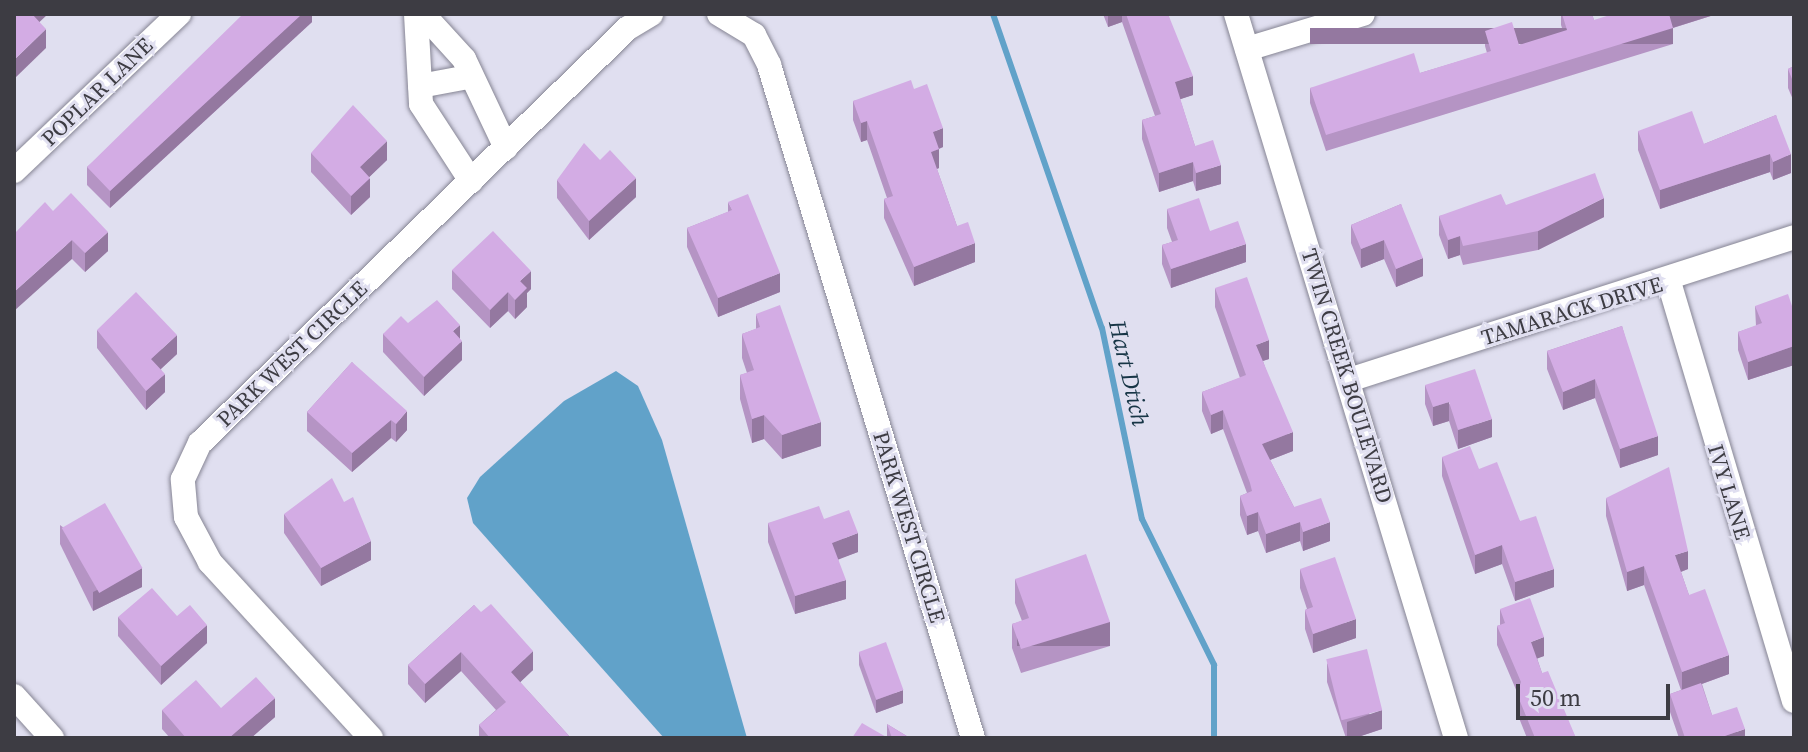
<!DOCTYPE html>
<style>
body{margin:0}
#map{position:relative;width:1808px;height:752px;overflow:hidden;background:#e0dff0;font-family:"Source Serif 4",serif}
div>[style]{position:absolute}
.water>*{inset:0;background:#61a2c9}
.stream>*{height:6px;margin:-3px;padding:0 3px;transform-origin:3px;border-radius:3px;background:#61a2c9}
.roads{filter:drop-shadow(0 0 2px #868594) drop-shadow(0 0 2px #868594)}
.minor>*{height:24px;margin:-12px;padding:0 12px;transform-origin:12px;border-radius:12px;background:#fff}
.wall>*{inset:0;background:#b594c4}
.shaded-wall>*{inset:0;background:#9478a0;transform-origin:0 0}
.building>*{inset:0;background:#d3ace4;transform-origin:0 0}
span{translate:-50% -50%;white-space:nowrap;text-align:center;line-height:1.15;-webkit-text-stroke:6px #e0dff0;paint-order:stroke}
.street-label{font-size:22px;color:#3d3c43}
.water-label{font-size:24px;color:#173546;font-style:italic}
.frame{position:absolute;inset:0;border:16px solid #3d3c43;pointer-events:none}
.scale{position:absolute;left:1516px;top:684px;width:154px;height:36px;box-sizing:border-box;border:4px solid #3d3c43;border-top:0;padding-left:10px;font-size:24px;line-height:28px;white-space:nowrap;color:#3d3c43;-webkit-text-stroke:6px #e0dff0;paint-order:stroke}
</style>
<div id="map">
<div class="water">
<div style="clip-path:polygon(616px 371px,638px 386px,662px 440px,747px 738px,664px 738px,473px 523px,467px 498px,480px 477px,564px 401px)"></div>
</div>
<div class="stream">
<div style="left:993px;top:14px;width:332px;rotate:70.9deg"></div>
<div style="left:1102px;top:328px;width:195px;rotate:78.2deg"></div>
<div style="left:1142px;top:519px;width:163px;rotate:63.7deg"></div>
<div style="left:1214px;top:665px;width:73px;rotate:90deg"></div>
</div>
<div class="roads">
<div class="minor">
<div style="left:416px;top:14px;width:90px;rotate:86.8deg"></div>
<div style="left:421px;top:104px;width:92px;rotate:57deg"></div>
<div style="left:423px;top:14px;width:61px;rotate:47.7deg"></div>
<div style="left:464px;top:59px;width:98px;rotate:64.7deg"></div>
<div style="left:719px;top:14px;width:41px;rotate:31deg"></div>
<div style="left:754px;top:35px;width:34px;rotate:63deg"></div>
<div style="left:769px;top:65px;width:703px;rotate:73.14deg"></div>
<div style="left:1236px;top:14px;width:757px;rotate:73.1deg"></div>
<div style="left:1247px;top:49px;width:121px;rotate:-16.8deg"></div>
<div style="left:420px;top:86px;width:49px;rotate:-10.6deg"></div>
<div style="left:14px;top:171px;width:228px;rotate:-43.6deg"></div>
<div style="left:1669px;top:282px;width:437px;rotate:73.4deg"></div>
<div style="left:1349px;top:380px;width:467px;rotate:-17.8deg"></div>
<div style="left:14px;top:696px;width:57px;rotate:47.9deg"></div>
<div style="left:371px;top:738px;width:239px;rotate:-132.5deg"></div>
<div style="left:210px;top:562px;width:51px;rotate:-118.1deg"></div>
<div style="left:186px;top:517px;width:38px;rotate:-95deg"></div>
<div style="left:183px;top:479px;width:40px;rotate:-65deg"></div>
<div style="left:200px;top:443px;width:596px;rotate:-44.12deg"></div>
<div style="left:628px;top:28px;width:27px;rotate:-31deg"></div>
</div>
</div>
<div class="wall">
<div style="clip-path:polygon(312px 14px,312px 22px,110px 208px,87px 185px,87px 167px,263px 15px)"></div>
<div style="clip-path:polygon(1103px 14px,1168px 14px,1193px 95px,1180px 99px,1195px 146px,1221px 184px,1196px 191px,1193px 181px,1159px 192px,1142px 139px,1142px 120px,1155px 116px,1122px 22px,1108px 27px)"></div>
<div style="clip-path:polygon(1561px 14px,1592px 14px,1594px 20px,1717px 14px,1673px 28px,1673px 44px,1326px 151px,1310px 103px,1310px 88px,1420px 73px,1487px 53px,1485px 46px,1485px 31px,1519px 45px,1563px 31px,1561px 25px)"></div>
<div style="clip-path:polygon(1794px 66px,1794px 102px,1788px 88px,1788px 69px)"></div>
<div style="clip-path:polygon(914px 89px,943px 147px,939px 149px,939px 168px,937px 169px,957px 226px,975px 262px,914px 286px,884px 218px,884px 199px,887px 198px,867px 140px,861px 142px,853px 120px,853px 101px)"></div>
<div style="clip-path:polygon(1776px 115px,1791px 173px,1773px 180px,1770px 172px,1660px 209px,1638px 150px,1638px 131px,1704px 144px)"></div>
<div style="clip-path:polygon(311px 153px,387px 160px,369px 177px,370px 197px,351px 215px,311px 172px)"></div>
<div style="clip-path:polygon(557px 180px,636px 197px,589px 240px,557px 198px)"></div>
<div style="clip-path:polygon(728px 202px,780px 292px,718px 317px,687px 247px,687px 228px,728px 212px)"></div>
<div style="clip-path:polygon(1401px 204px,1423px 276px,1396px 287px,1384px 259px,1361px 268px,1351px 243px,1351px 225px)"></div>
<div style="clip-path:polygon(1506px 205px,1604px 217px,1538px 250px,1463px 265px,1460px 255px,1448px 259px,1439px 235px,1439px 216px)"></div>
<div style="clip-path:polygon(1167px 209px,1210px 231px,1246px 262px,1171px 288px,1162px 264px,1162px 245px,1172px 242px,1167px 228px)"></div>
<div style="clip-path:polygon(53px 211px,108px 251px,85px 272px,72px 259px)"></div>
<div style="clip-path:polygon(452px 270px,531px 289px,527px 293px,527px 307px,515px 319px,508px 311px,490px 328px,452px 289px)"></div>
<div style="clip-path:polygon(1215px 288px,1269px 359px,1263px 361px,1293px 451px,1270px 460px,1294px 507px,1330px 541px,1303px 551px,1300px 541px,1266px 553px,1258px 531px,1247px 535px,1240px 515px,1240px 496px,1247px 493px,1223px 429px,1211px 434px,1202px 411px,1202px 392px,1240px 378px,1215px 307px)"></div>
<div style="clip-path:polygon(1755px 306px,1794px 312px,1794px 365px,1748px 380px,1738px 350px,1738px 332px,1756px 326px)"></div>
<div style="clip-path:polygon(756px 314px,821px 446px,782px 459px,764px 439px,752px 443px,740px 399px,740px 375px,747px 373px,742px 358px,742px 334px,756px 329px)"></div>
<div style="clip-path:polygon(408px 323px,460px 339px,462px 360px,424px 396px,383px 352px,383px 334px)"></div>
<div style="clip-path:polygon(1622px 326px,1658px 455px,1620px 468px,1595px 398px,1563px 410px,1547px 369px,1547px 351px)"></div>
<div style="clip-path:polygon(97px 330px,177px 354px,161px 369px,165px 392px,146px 410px,97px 348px)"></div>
<div style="clip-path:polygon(352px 362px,407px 430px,396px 442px,391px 438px,352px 472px,307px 431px,307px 412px)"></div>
<div style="clip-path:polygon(1425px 385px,1492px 437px,1458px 449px,1449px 421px,1433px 426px,1425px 404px)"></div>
<div style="clip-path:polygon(1792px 416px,1794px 416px,1794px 439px,1792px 432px)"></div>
<div style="clip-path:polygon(1442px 457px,1479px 469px,1520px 521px,1554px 587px,1515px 601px,1502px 564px,1475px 574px,1442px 476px)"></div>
<div style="clip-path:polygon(1606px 498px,1688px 569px,1681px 572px,1689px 595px,1729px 674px,1702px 684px,1712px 715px,1745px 738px,1679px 738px,1670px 712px,1670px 694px,1681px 690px,1644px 585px,1627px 591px,1606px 516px)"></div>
<div style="clip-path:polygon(284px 514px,371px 560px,321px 586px,284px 533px)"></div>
<div style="clip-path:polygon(824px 519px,858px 552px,838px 559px,846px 599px,795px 614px,768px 542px,768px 523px)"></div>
<div style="clip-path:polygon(60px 525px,142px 587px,93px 611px,60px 544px)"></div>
<div style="clip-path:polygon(1300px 569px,1356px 638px,1313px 653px,1305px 629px,1305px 610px,1307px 609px,1300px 588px)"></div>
<div style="clip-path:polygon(1015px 579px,1110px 646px,1021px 673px,1012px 648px,1012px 624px,1022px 621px,1015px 603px)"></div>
<div style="clip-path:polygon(474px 605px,533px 670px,520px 682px,571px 738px,479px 738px,479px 725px,496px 710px,461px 671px,425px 703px,408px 684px,408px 665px)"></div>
<div style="clip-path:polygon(1500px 609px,1544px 656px,1537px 658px,1542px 673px,1576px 738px,1527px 738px,1517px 713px,1517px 692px,1497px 645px,1497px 626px,1500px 625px)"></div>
<div style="clip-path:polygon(177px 616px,207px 643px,161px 685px,118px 636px,118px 617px)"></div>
<div style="clip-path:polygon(859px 652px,903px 703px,876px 713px,859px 665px)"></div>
<div style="clip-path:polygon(1327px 663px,1382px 729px,1355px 738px,1346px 738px,1327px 682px)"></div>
<div style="clip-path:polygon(221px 708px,275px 717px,251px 738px,170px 738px,162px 729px,162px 710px)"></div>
<div style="clip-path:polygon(887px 724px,910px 738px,852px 738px,887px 737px)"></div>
</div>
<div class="shaded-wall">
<div style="clip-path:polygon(30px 14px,48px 14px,30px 31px)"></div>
<div style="clip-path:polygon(302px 14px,312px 14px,312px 22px,110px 208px,110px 191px)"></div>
<div style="clip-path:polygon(1108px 14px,1122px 14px,1122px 22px,1108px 27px)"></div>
<div style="clip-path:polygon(1669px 14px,1717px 14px,1669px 29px)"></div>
<div style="left:1673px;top:28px;width:16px;height:363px;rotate:90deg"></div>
<div style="clip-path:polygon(46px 29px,46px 48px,14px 79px,14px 60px)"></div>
<div style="clip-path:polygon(1193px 76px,1193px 95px,1175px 101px,1175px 82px)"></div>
<div style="clip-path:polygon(867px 121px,867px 140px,861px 142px,861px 123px)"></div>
<div style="clip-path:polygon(943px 128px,943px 147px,933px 151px,933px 132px)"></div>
<div style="clip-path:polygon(387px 141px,387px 160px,360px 186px,360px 167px)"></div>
<div style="clip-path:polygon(939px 149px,939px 168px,931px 171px,931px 152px)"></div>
<div style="clip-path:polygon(1770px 154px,1770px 172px,1660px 209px,1660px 190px)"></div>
<div style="clip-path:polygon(1791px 154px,1791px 173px,1773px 180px,1773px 162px)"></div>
<div style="clip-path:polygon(1193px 162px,1193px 181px,1159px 192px,1159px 173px)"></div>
<div style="clip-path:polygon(1221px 165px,1221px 184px,1196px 191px,1196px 173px)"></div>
<div style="clip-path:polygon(370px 178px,370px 197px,351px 215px,351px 196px)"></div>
<div style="clip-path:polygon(636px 178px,636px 197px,589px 240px,589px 221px)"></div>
<div style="clip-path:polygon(1604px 198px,1604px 217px,1538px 250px,1538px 231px)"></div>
<div style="clip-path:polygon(108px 232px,108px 251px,85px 272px,85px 253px)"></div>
<div style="clip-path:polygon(1460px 236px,1460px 255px,1448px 259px,1448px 240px)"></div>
<div style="clip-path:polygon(72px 240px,72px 259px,14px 311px,14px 292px)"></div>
<div style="clip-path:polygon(1384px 240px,1384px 259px,1361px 268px,1361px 249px)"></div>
<div style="clip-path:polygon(975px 243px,975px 262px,914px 286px,914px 267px)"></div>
<div style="clip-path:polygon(1246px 244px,1246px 262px,1171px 288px,1171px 269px)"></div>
<div style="clip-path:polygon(1423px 258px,1423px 276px,1396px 287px,1396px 269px)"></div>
<div style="clip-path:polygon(531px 271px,531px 289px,527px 293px,527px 307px,515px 319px,515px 300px,520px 281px)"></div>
<div style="clip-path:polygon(780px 273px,780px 292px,718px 317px,718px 298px)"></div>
<div style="clip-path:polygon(508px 292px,508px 311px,490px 328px,490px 310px)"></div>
<div style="clip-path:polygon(460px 325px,460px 343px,462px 341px,462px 360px,424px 396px,424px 377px,453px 331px)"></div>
<div style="clip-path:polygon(177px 335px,177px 354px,151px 378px,151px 359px)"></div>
<div style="clip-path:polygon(1269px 340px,1269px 359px,1256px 363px,1256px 345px)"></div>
<div style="clip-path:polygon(1794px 346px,1794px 365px,1748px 380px,1748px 362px)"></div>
<div style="clip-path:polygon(165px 374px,165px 392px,146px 410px,146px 391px)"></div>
<div style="clip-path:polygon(1595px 379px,1595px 398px,1563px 410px,1563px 392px)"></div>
<div style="clip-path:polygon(1449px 402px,1449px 421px,1433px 426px,1433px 407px)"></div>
<div style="clip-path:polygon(1223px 410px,1223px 429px,1211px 434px,1211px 415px)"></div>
<div style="clip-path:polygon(407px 411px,407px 430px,396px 442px,396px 424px)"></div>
<div style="clip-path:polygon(764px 415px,764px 439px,752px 443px,752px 419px)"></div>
<div style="clip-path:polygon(1492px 419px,1492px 437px,1458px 449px,1458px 430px)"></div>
<div style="clip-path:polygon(391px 420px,391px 438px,352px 472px,352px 453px)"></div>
<div style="clip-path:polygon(821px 422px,821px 446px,782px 459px,782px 435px)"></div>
<div style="clip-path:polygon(1293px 432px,1293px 451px,1262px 463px,1262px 444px)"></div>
<div style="clip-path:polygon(1658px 436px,1658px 455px,1620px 468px,1620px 449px)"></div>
<div style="clip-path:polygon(1258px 512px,1258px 531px,1247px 535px,1247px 516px)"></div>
<div style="clip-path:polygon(1300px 522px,1300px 541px,1266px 553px,1266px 534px)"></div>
<div style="clip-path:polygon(1330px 522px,1330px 541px,1303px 551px,1303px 532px)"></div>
<div style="clip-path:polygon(858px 533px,858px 552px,832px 562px,832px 543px)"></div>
<div style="clip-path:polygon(371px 541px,371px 560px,321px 586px,321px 568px)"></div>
<div style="clip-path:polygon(1502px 545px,1502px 564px,1475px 574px,1475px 555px)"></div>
<div style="clip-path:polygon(1688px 551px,1688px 569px,1675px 574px,1675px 555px)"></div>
<div style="clip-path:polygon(1644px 566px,1644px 585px,1627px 591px,1627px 572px)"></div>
<div style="clip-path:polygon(142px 568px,142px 587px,93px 611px,93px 592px)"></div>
<div style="clip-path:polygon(1554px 569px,1554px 587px,1515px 601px,1515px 582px)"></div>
<div style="clip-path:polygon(846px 580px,846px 599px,795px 614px,795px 596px)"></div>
<div style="clip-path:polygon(1356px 619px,1356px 638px,1313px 653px,1313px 634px)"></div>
<div style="left:1110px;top:622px;width:24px;height:93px;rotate:90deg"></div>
<div style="clip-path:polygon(207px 625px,207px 643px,161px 685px,161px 666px)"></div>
<div style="clip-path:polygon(1544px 637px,1544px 656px,1531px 661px,1531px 642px)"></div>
<div style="clip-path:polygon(533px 651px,533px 670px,511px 691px,511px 672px)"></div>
<div style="clip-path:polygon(461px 652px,461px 671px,425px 703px,425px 684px)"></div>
<div style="clip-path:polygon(1729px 655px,1729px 674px,1682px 691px,1682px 672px)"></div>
<div style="clip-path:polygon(903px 690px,903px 703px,876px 713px,876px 700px)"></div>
<div style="clip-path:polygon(275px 698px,275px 717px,251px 738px,229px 738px)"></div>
<div style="clip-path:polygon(1382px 710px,1382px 729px,1355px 738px,1347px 738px,1347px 722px)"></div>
<div style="clip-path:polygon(1745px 729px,1745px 738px,1719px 738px)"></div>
</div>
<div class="building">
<div style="clip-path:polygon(14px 14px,32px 14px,46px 29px,14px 60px)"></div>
<div style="clip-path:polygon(243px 14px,262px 14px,263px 15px,264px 14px,302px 14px,110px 191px,87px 167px)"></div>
<div style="clip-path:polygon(1126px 14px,1168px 14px,1193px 76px,1175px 82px,1195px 146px,1213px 140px,1221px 165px,1196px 173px,1193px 162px,1159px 173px,1142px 120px,1161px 114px)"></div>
<div style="clip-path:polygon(1562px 14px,1592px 14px,1594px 20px,1613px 14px,1669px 14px,1673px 28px,1326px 135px,1310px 88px,1414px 53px,1420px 73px,1491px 51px,1485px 31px,1512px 22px,1519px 45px,1567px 30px)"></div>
<div style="clip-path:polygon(1794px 66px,1794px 84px,1788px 69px)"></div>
<div style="clip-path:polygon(911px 80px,914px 89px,927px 84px,943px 128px,933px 132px,939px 149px,931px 152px,957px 226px,968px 222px,975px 243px,914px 267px,884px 199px,893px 196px,867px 121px,861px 123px,853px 101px)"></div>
<div style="clip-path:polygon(353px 105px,387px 141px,360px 167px,370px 178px,351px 196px,311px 153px)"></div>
<div style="clip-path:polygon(1692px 111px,1704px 144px,1776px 115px,1791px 154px,1773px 162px,1770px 154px,1660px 190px,1638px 131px)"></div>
<div style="clip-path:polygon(584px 143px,600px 160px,610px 150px,636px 178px,589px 221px,557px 180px)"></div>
<div style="clip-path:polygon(1595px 173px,1604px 198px,1538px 231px,1463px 246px,1460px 236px,1448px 240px,1439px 216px,1501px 194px,1506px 205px)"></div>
<div style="clip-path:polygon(71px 193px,108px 232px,85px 253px,72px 240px,14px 292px,14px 234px,45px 202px,53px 211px)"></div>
<div style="clip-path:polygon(748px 194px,780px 273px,718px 298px,687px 228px,732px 210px,728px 202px)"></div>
<div style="clip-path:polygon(1199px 198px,1210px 231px,1238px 221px,1246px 244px,1171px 269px,1162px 245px,1178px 240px,1167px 209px)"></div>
<div style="clip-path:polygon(1401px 204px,1423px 258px,1396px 269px,1384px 240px,1361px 249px,1351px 225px)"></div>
<div style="clip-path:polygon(493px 231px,531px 271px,520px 281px,527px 288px,515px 300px,508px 292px,490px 310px,452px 270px)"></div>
<div style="clip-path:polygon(1247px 277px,1269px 340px,1256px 345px,1293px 432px,1262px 444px,1294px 507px,1321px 498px,1330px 522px,1303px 532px,1300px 522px,1266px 534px,1258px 512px,1247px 516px,1240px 496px,1252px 491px,1250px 483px,1223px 410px,1211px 415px,1202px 392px,1246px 375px,1215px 288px)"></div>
<div style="clip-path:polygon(136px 292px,177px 335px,151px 359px,165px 374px,146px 391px,97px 330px)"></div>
<div style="clip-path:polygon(1788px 294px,1794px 312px,1794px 346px,1748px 362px,1738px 332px,1762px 323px,1755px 306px)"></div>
<div style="clip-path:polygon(437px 300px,460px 325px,453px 331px,462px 341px,424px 377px,383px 334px,401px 316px,408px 323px)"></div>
<div style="clip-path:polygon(780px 305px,821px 422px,782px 435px,764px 415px,752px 419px,740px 375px,754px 370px,742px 334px,760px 327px,756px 314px)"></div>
<div style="clip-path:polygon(1622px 326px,1658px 436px,1620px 449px,1595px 379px,1563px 392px,1547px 351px)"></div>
<div style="clip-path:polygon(352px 362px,407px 411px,396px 424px,391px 420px,352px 453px,307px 412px)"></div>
<div style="clip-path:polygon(1475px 369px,1492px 419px,1458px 430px,1449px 402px,1433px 407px,1425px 385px)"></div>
<div style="clip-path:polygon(1470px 446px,1479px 469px,1497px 462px,1520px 521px,1536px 516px,1554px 569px,1515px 582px,1502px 545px,1475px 555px,1442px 457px)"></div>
<div style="clip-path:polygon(1669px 467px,1688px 551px,1675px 555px,1689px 595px,1705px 589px,1729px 655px,1682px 672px,1644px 566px,1627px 572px,1606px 498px)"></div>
<div style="clip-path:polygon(332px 478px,344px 502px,353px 497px,371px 541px,321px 568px,284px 514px)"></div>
<div style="left:105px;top:503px;width:75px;height:50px;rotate:60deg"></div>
<div style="clip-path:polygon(819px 506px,824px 519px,849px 510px,858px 533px,832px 543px,846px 580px,795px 596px,768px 523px)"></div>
<div style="clip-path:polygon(1086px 554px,1110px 622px,1021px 649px,1012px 624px,1029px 618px,1015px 579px)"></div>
<div style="clip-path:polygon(1335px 557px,1356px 619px,1313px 634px,1305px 610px,1313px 607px,1300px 569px)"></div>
<div style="clip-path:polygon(152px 588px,177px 616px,190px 605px,207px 625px,161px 666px,118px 617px)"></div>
<div style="clip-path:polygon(1530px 598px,1544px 637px,1531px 642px,1542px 673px,1548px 671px,1576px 738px,1535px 738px,1517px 694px,1521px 682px,1497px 626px,1505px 623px,1500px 609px)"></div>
<div style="clip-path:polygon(491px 604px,533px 651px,511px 672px,571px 738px,490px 738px,479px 725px,506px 702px,461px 652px,425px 684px,408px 665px,474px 605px,481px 612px)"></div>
<div style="left:886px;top:642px;width:51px;height:29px;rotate:70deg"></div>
<div style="left:1367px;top:649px;width:63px;height:42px;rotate:76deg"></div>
<div style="clip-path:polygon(256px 677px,275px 698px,229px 738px,186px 738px,162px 710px,196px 680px,221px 708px)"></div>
<div style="clip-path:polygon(1701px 683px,1712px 715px,1737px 707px,1745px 729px,1719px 738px,1685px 738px,1670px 694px)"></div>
<div style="clip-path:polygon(862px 723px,888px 738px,852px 738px)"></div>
<div style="clip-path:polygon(887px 724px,910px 738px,892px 738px)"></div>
</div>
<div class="street-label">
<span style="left:97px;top:92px;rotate:-44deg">POPLAR LANE</span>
<span style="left:1572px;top:311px;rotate:-17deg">TAMARACK DRIVE</span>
<span style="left:292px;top:354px;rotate:-44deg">PARK WEST CIRCLE</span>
<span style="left:1347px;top:376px;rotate:73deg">TWIN CREEK BOULEVARD</span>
<span style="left:1729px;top:492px;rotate:73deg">IVY LANE</span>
<span style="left:909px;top:527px;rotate:73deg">PARK WEST CIRCLE</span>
</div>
<div class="water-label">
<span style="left:1129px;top:373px;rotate:77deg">Hart Dtich</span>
</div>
<div class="frame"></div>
<div class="scale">50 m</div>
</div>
